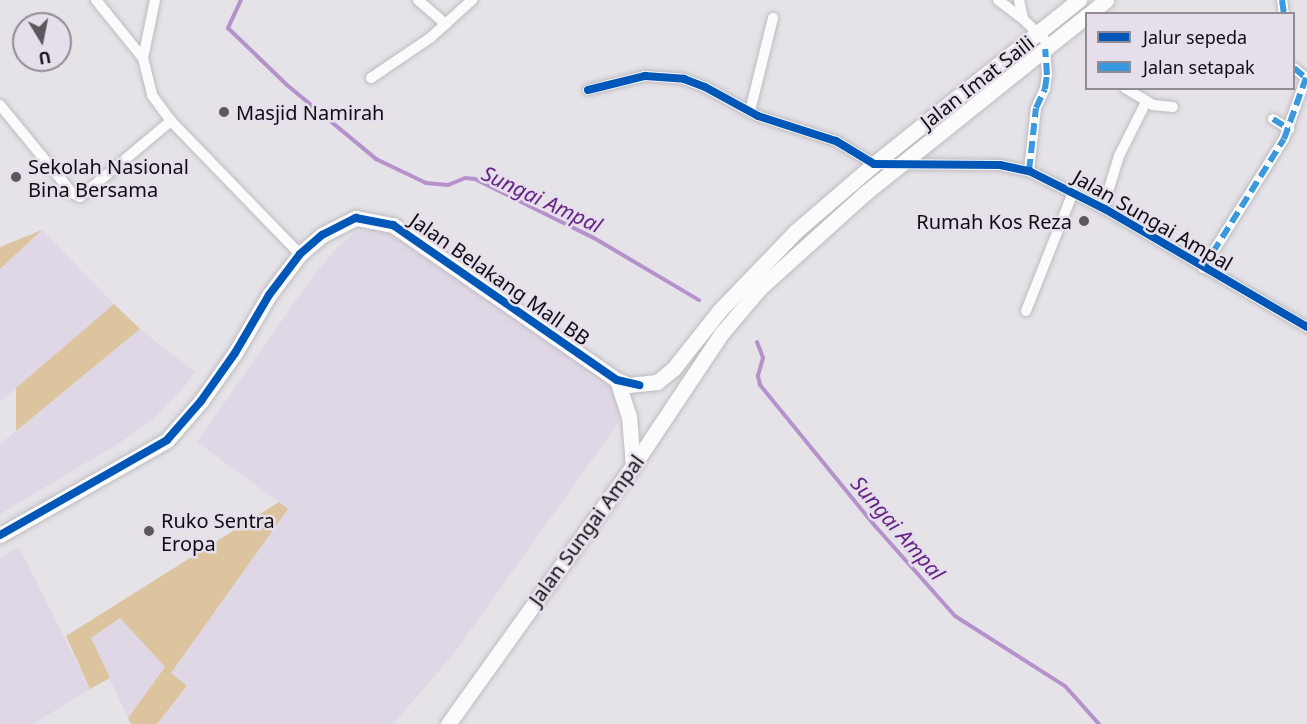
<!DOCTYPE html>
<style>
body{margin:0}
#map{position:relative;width:1307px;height:724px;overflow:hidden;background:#e5e2e8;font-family:"Noto Sans",sans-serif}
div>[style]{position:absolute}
.built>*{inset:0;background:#dfd7e5}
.green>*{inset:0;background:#dcc49f}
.stream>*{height:4px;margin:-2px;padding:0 2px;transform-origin:2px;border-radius:2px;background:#b592cb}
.roads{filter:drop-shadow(0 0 2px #bebcc0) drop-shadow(0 0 2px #bebcc0)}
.street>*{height:10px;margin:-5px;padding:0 5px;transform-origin:5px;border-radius:5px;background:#fbfbfc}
.secondary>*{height:15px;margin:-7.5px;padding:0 7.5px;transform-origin:7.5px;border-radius:7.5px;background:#fbfbfc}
.quiet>*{height:6px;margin-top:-3px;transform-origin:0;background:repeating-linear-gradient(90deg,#3a99de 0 12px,transparent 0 18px)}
.cycleway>*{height:8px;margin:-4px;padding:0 4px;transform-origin:4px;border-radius:4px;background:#0057b8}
.dots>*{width:16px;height:16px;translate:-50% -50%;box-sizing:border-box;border:3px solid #e6dfeb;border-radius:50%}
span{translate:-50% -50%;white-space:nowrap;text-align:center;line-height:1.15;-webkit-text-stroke:5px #e6dfeb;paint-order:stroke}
.street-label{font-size:20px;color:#0f0d11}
.poi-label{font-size:20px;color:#0f0d11}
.left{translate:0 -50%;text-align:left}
.right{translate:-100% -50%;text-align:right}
.water-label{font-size:21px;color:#642587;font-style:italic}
.legend{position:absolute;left:1085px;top:12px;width:210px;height:78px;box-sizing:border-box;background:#e6dfeb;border:2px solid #908b94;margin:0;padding:8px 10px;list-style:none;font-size:18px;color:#0f0d11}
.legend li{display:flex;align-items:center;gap:12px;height:30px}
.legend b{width:30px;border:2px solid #908b94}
.north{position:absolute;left:12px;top:12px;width:60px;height:60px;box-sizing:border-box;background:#e6dfeb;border:2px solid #908b94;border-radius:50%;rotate:170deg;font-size:16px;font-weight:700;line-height:24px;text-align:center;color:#0f0d11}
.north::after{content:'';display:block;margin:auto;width:21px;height:27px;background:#5a585c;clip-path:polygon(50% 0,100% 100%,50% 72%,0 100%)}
</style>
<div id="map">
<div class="built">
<div style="clip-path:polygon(390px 228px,618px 388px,619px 422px,453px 655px,393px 724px,157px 724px,187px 687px,170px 674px,288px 509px,197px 442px,313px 276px,334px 251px,355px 232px)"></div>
<div style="clip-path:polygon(42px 230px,114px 304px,0 402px,0 269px)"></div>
<div style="clip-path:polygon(140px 329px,195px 372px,183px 388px,154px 418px,121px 442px,0 514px,0 444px)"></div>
<div style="clip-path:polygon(19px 547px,90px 689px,33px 724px,0 724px,0 558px)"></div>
<div style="clip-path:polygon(120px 618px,165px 667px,128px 718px,91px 638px)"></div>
</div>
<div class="green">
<div style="clip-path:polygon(42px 230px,0 269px,0 247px)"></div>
<div style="clip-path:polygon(114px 304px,140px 329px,16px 431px,16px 388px)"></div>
<div style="clip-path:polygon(279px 502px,288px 509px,171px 673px,187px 686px,157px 724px,131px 724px,128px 718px,165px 667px,120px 618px,91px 638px,110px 678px,90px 689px,66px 636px)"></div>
</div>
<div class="stream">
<div style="left:241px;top:0;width:31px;rotate:115deg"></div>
<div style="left:228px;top:28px;width:82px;rotate:44deg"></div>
<div style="left:287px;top:85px;width:116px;rotate:39.7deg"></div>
<div style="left:376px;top:159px;width:55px;rotate:25.6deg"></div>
<div style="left:426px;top:183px;width:22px;rotate:5deg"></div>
<div style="left:448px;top:185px;width:18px;rotate:-22deg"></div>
<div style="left:465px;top:178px;width:10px;rotate:6deg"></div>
<div style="left:475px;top:179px;width:133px;rotate:26.4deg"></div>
<div style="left:594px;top:238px;width:122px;rotate:30.6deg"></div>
<div style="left:757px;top:342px;width:17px;rotate:69deg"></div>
<div style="left:763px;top:358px;width:19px;rotate:106deg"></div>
<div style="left:758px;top:376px;width:9px;rotate:77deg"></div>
<div style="left:760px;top:385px;width:183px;rotate:50.8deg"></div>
<div style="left:876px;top:527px;width:119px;rotate:48.4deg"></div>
<div style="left:955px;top:616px;width:130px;rotate:32.5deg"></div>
<div style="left:1065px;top:686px;width:51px;rotate:48.2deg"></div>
</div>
<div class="roads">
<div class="street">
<div style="left:96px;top:0;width:75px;rotate:51deg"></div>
<div style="left:143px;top:58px;width:38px;rotate:76deg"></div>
<div style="left:152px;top:95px;width:32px;rotate:54deg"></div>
<div style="left:171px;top:121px;width:185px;rotate:45.9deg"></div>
<div style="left:418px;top:0;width:37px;rotate:41deg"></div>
<div style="left:998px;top:0;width:31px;rotate:37deg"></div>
<div style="left:1023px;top:19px;width:37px;rotate:44deg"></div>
<div style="left:1019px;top:0;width:19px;rotate:78deg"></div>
<div style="left:1282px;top:0;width:14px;rotate:82deg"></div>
<div style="left:143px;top:58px;width:59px;rotate:-78.3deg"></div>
<div style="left:1294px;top:68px;width:16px;rotate:40deg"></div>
<div style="left:371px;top:78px;width:71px;rotate:-34.1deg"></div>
<div style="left:430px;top:38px;width:57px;rotate:-42.1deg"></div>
<div style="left:1125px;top:88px;width:33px;rotate:31deg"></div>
<div style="left:1153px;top:105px;width:20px;rotate:6deg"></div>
<div style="left:588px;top:90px;width:59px;rotate:-13.8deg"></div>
<div style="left:645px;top:76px;width:39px;rotate:4deg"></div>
<div style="left:684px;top:79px;width:22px;rotate:21deg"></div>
<div style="left:705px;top:87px;width:60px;rotate:28.7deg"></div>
<div style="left:758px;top:116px;width:82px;rotate:17.8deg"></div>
<div style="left:836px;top:141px;width:44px;rotate:31.2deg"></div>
<div style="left:874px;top:164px;width:126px;rotate:0.5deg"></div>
<div style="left:1000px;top:165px;width:30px;rotate:12deg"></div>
<div style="left:1029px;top:171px;width:85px;rotate:26.6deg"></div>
<div style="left:1105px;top:209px;width:234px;rotate:30.3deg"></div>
<div style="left:0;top:105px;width:114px;rotate:50.7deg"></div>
<div style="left:72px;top:193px;width:9px;rotate:27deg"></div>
<div style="left:80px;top:197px;width:119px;rotate:-39.9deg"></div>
<div style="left:750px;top:111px;width:96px;rotate:-76.1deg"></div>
<div style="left:1273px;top:119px;width:19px;rotate:32deg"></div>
<div style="left:1029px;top:171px;width:63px;rotate:-83.7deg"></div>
<div style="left:1036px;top:108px;width:21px;rotate:-65deg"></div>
<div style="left:1045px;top:89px;width:14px;rotate:-82deg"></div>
<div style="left:1047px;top:75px;width:26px;rotate:-94deg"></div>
<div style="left:1103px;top:208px;width:54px;rotate:-72.9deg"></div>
<div style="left:1119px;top:156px;width:60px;rotate:-63.4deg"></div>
<div style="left:1203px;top:268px;width:152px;rotate:-57.9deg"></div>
<div style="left:1284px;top:139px;width:65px;rotate:-70.2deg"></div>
<div style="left:1026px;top:311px;width:128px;rotate:-68.4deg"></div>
</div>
<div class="secondary">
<div style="left:1089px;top:14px;width:22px;rotate:-39deg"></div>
<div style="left:617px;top:380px;width:38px;rotate:72deg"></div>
<div style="left:629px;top:416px;width:50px;rotate:85.4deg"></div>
<div style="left:0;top:535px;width:192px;rotate:-29.6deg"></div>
<div style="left:167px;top:440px;width:52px;rotate:-48.9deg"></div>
<div style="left:201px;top:401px;width:59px;rotate:-54.7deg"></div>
<div style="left:235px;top:353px;width:67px;rotate:-59.6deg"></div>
<div style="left:269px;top:295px;width:51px;rotate:-52.9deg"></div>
<div style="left:300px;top:254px;width:29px;rotate:-41deg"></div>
<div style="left:322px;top:235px;width:38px;rotate:-27deg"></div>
<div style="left:356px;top:218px;width:38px;rotate:11deg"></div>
<div style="left:393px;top:225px;width:272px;rotate:34.7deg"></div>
<div style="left:617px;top:380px;width:13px;rotate:23deg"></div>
<div style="left:629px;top:385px;width:28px;rotate:-6deg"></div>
<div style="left:657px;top:382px;width:22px;rotate:-39deg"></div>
<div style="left:674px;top:368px;width:74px;rotate:-51.6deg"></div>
<div style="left:720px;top:310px;width:110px;rotate:-46.1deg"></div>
<div style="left:796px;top:231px;width:103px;rotate:-40.7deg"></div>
<div style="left:874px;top:164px;width:263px;rotate:-38.7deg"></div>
<div style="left:448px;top:724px;width:317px;rotate:-54.4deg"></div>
<div style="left:633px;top:466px;width:159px;rotate:-56.3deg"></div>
<div style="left:721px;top:334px;width:60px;rotate:-49.7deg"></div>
<div style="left:760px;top:288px;width:140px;rotate:-42.1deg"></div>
<div style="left:864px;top:194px;width:285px;rotate:-38.7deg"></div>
</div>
</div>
<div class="quiet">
<div style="left:1282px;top:0;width:14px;rotate:82deg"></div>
<div style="left:1294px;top:68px;width:16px;rotate:40deg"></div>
<div style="left:1273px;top:119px;width:19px;rotate:32deg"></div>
<div style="left:1029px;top:171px;width:63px;rotate:-83.7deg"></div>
<div style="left:1036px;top:108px;width:21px;rotate:-65deg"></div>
<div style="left:1045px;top:89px;width:14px;rotate:-82deg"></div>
<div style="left:1047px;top:75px;width:26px;rotate:-94deg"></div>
<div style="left:1203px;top:268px;width:152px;rotate:-57.9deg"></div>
<div style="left:1284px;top:139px;width:65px;rotate:-70.2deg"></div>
</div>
<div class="cycleway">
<div style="left:588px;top:90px;width:59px;rotate:-13.8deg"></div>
<div style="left:645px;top:76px;width:39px;rotate:4deg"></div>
<div style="left:684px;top:79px;width:22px;rotate:21deg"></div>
<div style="left:705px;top:87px;width:60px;rotate:28.7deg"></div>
<div style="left:758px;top:116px;width:82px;rotate:17.8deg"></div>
<div style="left:836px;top:141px;width:44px;rotate:31.2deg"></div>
<div style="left:874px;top:164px;width:126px;rotate:0.5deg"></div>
<div style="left:1000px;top:165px;width:30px;rotate:12deg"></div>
<div style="left:1029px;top:171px;width:85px;rotate:26.6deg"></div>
<div style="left:1105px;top:209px;width:234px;rotate:30.3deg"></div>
<div style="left:0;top:535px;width:192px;rotate:-29.6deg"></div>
<div style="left:167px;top:440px;width:52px;rotate:-48.9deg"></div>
<div style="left:201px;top:401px;width:59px;rotate:-54.7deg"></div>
<div style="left:235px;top:353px;width:67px;rotate:-59.6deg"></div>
<div style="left:269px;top:295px;width:51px;rotate:-52.9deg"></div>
<div style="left:300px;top:254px;width:29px;rotate:-41deg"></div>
<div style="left:322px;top:235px;width:38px;rotate:-27deg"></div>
<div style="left:356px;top:218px;width:38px;rotate:11deg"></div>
<div style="left:393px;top:225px;width:272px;rotate:34.7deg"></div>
<div style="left:617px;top:380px;width:23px;rotate:13deg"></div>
</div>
<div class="dots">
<div style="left:224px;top:112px;background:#5a585c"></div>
<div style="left:16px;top:177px;background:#5a585c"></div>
<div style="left:1084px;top:221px;background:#5a585c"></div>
<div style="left:149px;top:531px;background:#5a585c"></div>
</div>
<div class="street-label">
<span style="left:977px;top:82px;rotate:-38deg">Jalan Imat Saili</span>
<span style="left:1153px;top:220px;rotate:30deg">Jalan Sungai Ampal</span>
<span style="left:500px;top:279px;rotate:35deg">Jalan Belakang Mall BB</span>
<span style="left:586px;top:530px;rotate:-54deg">Jalan Sungai Ampal</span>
</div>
<div class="poi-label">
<span class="left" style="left:236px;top:112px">Masjid Namirah</span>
<span class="left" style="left:28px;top:178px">Sekolah Nasional<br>Bina Bersama</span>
<span class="right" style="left:1072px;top:221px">Rumah Kos Reza</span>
<span class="left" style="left:161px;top:532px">Ruko Sentra<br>Eropa</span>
</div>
<div class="water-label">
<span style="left:542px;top:199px;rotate:25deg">Sungai Ampal</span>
<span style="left:898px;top:528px;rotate:49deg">Sungai Ampal</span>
</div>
<ul class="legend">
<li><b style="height:8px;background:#0057b8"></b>Jalur sepeda</li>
<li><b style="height:8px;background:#3a99de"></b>Jalan setapak</li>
</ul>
<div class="north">U</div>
</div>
